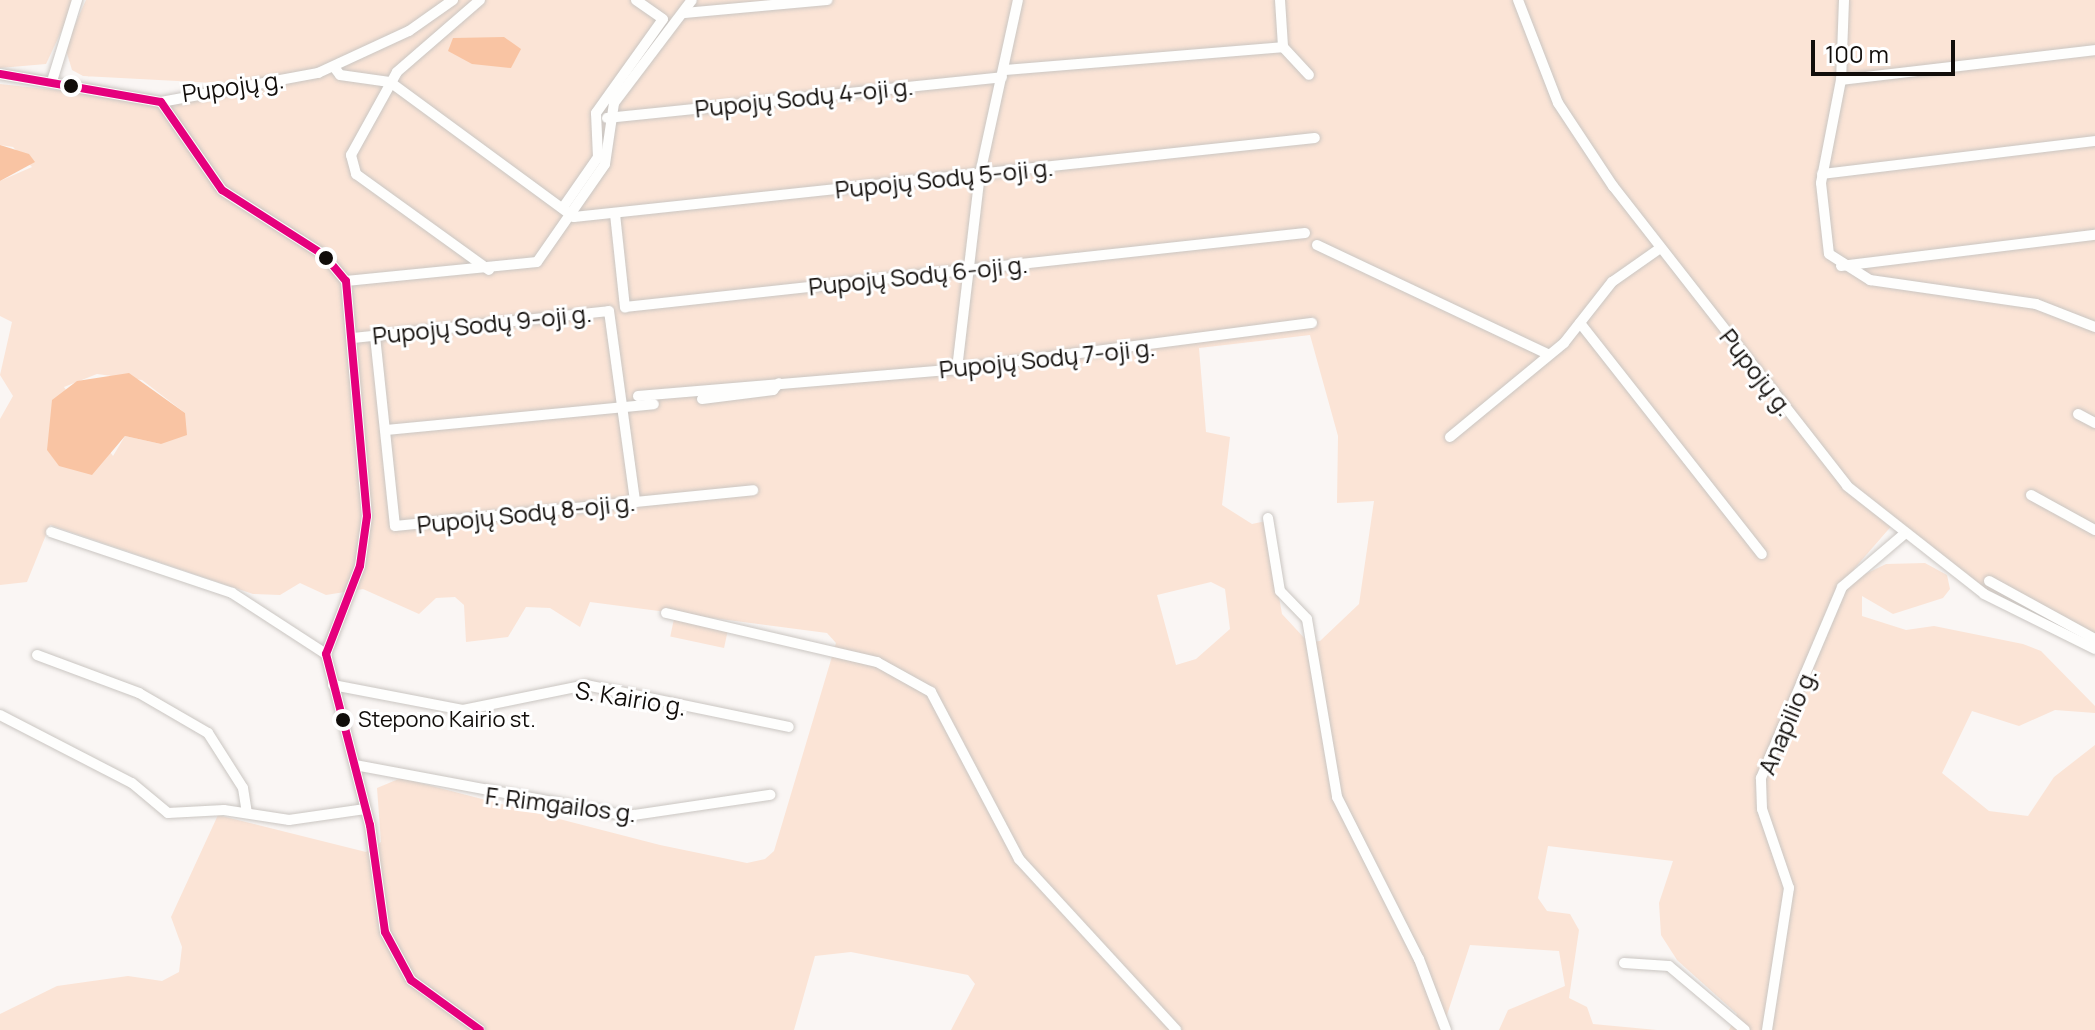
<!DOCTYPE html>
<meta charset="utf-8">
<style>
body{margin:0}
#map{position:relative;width:2095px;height:1030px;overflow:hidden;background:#faf6f4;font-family:Manrope,sans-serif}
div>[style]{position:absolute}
.green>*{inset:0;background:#fbe4d6;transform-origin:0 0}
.water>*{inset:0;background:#f9c4a3}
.roads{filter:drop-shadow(0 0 2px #cac6c2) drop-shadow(0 0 2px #cac6c2)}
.minor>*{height:10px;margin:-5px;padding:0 5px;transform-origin:5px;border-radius:5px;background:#fefefd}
.bus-1>*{height:8px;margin:-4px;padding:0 4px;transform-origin:4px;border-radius:4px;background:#e5007d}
.dots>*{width:22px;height:22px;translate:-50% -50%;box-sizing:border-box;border:4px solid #fff;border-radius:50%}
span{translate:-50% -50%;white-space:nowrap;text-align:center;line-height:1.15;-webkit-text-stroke:6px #fff;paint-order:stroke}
.bus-label{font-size:22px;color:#110d0a}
.left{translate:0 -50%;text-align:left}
.street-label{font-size:24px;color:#110d0a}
.scale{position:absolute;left:1811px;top:40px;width:144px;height:36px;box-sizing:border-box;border:4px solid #110d0a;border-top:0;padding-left:10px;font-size:24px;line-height:28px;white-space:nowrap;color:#110d0a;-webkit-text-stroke:6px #fff;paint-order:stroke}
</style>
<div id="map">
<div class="green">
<div style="clip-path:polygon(0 0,76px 0,46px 64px,0 68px)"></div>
<div style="clip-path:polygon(evenodd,86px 0,2095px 0,2095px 645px,1979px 585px,1894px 523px,1854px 569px,1857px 578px,1886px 564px,1925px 563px,1947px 575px,1950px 589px,1943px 598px,1893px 614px,1862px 596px,1862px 616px,1906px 630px,1934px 626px,2023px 644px,2041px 651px,2095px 706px,2095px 713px,2055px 710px,2019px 726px,1972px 711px,1942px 773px,1989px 811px,2028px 816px,2054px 777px,2095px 745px,2095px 1030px,1729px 1030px,1737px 1014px,1677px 960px,1661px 935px,1659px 903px,1673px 861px,1548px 846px,1538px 898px,1547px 911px,1570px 914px,1579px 930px,1569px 998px,1587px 1007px,1593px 1024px,1657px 1030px,1499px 1030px,1508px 1010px,1565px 986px,1559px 951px,1470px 945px,1442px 1030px,951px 1030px,975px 984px,968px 975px,851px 952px,815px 956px,794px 1030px,0 1030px,0 1014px,57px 986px,128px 976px,162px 981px,179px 972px,182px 947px,171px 917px,218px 815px,366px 852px,381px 842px,377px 788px,401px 778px,660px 845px,747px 863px,765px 859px,774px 851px,836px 643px,827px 633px,590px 602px,580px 627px,550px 608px,526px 607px,508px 637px,466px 642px,464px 605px,455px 597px,436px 598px,419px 614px,363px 589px,326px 595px,300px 583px,280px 595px,253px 594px,50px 525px,27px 582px,0 585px,0 419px,13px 396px,0 375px,12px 322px,0 316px,0 181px,32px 167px,13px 147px,0 145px,0 84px,146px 100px,234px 84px,83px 76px,72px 70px,65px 47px,86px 0,1310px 335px,1338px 436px,1337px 503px,1374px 501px,1359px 604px,1320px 641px,1308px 642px,1282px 614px,1266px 521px,1252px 524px,1222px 505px,1230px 437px,1206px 432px,1199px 348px,1310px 335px,86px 0,97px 374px,142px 380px,185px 413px,161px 444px,125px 436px,113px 456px,64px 387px,97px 374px,86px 0,1211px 582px,1225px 589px,1230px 629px,1196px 659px,1176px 665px,1157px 595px,1211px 582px)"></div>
<div style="left:674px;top:619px;width:55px;height:18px;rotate:12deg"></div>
</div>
<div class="water">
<div style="clip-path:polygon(504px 37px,521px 49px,511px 68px,472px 64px,448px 51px,453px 38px)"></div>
<div style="clip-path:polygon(0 145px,29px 154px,35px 162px,0 181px)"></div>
<div style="clip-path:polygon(129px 373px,185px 413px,187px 435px,161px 444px,125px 436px,92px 475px,59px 466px,47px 450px,52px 400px,77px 381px)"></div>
</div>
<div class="roads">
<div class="minor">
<div style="left:480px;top:0;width:110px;rotate:139.1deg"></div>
<div style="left:397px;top:72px;width:95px;rotate:119deg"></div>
<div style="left:351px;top:155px;width:20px;rotate:75deg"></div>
<div style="left:356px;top:174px;width:164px;rotate:35.8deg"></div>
<div style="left:1280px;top:0;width:47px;rotate:86.3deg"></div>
<div style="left:1283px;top:47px;width:38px;rotate:47deg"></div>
<div style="left:1518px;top:0;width:110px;rotate:68.8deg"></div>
<div style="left:1558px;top:103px;width:100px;rotate:56.5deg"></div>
<div style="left:1613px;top:186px;width:380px;rotate:52deg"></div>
<div style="left:1847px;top:486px;width:174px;rotate:38.2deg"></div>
<div style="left:1984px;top:594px;width:124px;rotate:26.4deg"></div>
<div style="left:1844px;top:0;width:80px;rotate:92.1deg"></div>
<div style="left:1841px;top:80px;width:105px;rotate:101deg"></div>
<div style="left:1821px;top:183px;width:71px;rotate:83.6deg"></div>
<div style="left:1829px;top:254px;width:49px;rotate:32.4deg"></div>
<div style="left:1870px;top:280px;width:168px;rotate:8.2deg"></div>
<div style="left:2036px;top:304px;width:63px;rotate:21.3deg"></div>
<div style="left:684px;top:13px;width:144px;rotate:-5.2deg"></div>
<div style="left:334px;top:67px;width:10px;rotate:53deg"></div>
<div style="left:340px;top:75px;width:50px;rotate:8deg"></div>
<div style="left:390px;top:82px;width:228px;rotate:36.3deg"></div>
<div style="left:1004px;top:70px;width:280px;rotate:-4.7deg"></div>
<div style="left:0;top:74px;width:163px;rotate:9.9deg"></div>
<div style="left:161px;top:102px;width:107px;rotate:55.3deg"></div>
<div style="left:222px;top:190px;width:121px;rotate:32.5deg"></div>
<div style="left:324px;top:255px;width:34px;rotate:50deg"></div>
<div style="left:346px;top:281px;width:236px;rotate:84.9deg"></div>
<div style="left:367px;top:516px;width:50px;rotate:98deg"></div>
<div style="left:360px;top:566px;width:94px;rotate:111.1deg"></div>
<div style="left:326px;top:654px;width:177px;rotate:75.6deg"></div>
<div style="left:370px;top:825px;width:108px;rotate:82deg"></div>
<div style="left:385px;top:932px;width:55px;rotate:61.6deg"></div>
<div style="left:411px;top:980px;width:85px;rotate:35.9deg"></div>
<div style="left:53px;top:78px;width:82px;rotate:-72.9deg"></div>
<div style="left:1841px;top:80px;width:256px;rotate:-6.7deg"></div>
<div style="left:161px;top:102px;width:160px;rotate:-10.5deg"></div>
<div style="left:318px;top:73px;width:100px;rotate:-24.8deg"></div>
<div style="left:409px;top:31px;width:54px;rotate:-35.2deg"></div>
<div style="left:607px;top:118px;width:397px;rotate:-5.9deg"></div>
<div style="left:1822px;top:174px;width:275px;rotate:-6.9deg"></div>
<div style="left:564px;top:206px;width:60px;rotate:-55.2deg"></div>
<div style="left:598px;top:157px;width:44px;rotate:-92.6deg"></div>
<div style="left:596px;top:113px;width:115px;rotate:-54.5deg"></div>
<div style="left:663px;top:19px;width:33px;rotate:-145deg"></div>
<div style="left:615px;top:214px;width:94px;rotate:83.9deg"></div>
<div style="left:625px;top:307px;width:684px;rotate:-6.21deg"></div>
<div style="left:574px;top:217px;width:745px;rotate:-6.09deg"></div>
<div style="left:1317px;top:245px;width:255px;rotate:25.3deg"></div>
<div style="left:1841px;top:266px;width:256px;rotate:-7deg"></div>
<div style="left:346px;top:281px;width:192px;rotate:-5.7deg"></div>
<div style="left:537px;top:262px;width:119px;rotate:-55.2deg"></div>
<div style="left:605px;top:164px;width:62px;rotate:-81.6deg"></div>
<div style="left:614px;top:103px;width:129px;rotate:-52.9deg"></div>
<div style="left:1580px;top:323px;width:294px;rotate:51.8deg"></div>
<div style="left:375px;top:336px;width:191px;rotate:84deg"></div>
<div style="left:395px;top:526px;width:360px;rotate:-5.7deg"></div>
<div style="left:353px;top:338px;width:257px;rotate:-6deg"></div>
<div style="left:609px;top:311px;width:193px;rotate:82.2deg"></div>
<div style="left:957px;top:369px;width:196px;rotate:-83.3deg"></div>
<div style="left:980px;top:174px;width:178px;rotate:-77.7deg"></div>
<div style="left:638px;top:396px;width:320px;rotate:-4.8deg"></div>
<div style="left:957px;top:369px;width:358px;rotate:-7.4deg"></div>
<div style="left:702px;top:399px;width:72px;rotate:-7.2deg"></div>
<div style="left:773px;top:390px;width:9px;rotate:-49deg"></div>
<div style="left:2078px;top:414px;width:19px;rotate:28deg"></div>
<div style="left:386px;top:430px;width:269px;rotate:-5.5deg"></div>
<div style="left:1450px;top:437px;width:148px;rotate:-39.5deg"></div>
<div style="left:1564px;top:343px;width:78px;rotate:-51.8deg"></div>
<div style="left:1612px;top:282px;width:57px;rotate:-35.1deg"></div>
<div style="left:2031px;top:495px;width:73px;rotate:28.7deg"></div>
<div style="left:1268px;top:518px;width:74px;rotate:80.7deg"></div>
<div style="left:1280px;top:591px;width:39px;rotate:46deg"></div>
<div style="left:1307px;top:619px;width:181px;rotate:80.4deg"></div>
<div style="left:1337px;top:797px;width:182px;rotate:63.2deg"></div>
<div style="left:1419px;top:959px;width:76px;rotate:69.2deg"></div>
<div style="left:51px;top:532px;width:191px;rotate:18.6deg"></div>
<div style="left:232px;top:593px;width:112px;rotate:33deg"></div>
<div style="left:1989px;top:581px;width:121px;rotate:28.7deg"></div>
<div style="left:666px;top:613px;width:217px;rotate:13.1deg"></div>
<div style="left:877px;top:662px;width:62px;rotate:29.1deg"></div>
<div style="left:931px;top:692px;width:189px;rotate:62.2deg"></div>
<div style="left:1019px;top:859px;width:232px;rotate:47.4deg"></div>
<div style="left:37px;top:655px;width:109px;rotate:20.4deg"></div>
<div style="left:139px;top:693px;width:80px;rotate:30.1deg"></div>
<div style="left:208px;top:733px;width:65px;rotate:57.5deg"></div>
<div style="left:243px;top:788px;width:24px;rotate:81deg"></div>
<div style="left:333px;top:685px;width:132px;rotate:10.9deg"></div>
<div style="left:463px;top:710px;width:126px;rotate:-11.5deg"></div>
<div style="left:586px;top:685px;width:207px;rotate:11.7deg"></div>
<div style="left:0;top:715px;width:148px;rotate:27.3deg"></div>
<div style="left:132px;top:783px;width:47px;rotate:39.8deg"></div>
<div style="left:168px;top:813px;width:56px;rotate:-3.1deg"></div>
<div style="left:224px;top:810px;width:66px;rotate:8.7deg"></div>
<div style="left:289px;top:820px;width:77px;rotate:-8.2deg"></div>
<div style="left:355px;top:765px;width:277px;rotate:10.6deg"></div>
<div style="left:627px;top:816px;width:145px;rotate:-8.4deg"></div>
<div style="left:1624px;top:963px;width:45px;rotate:3.8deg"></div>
<div style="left:1669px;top:966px;width:99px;rotate:40.1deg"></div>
<div style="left:1767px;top:1030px;width:144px;rotate:-81.2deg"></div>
<div style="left:1789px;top:888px;width:83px;rotate:-108.9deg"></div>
<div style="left:1762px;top:809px;width:31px;rotate:-92deg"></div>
<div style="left:1761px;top:778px;width:207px;rotate:-67deg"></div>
<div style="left:1842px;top:587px;width:80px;rotate:-40.4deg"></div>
</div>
</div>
<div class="bus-1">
<div style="left:0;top:74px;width:163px;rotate:9.9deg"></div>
<div style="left:161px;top:102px;width:107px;rotate:55.3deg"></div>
<div style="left:222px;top:190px;width:121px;rotate:32.5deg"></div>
<div style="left:324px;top:255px;width:34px;rotate:50deg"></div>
<div style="left:346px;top:281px;width:236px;rotate:84.9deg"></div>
<div style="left:367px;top:516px;width:50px;rotate:98deg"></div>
<div style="left:360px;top:566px;width:94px;rotate:111.1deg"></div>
<div style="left:326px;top:654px;width:177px;rotate:75.6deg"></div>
<div style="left:370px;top:825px;width:108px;rotate:82deg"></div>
<div style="left:385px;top:932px;width:55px;rotate:61.6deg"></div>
<div style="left:411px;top:980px;width:85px;rotate:35.9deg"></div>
</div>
<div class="dots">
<div style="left:71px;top:86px;background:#110d0a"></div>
<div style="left:326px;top:258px;background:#110d0a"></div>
<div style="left:343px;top:720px;background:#110d0a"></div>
</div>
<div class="bus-label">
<span class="left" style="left:358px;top:720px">Stepono Kairio st.</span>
</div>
<div class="street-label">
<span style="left:233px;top:86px;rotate:-8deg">Pupojų g.</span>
<span style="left:804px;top:97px;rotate:-6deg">Pupojų Sodų 4-oji g.</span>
<span style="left:944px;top:178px;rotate:-6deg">Pupojų Sodų 5-oji g.</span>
<span style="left:918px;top:275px;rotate:-6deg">Pupojų Sodų 6-oji g.</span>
<span style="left:482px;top:324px;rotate:-6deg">Pupojų Sodų 9-oji g.</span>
<span style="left:1047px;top:358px;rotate:-6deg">Pupojų Sodų 7-oji g.</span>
<span style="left:1757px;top:372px;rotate:52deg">Pupojų g.</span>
<span style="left:526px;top:513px;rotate:-6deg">Pupojų Sodų 8-oji g.</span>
<span style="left:631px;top:698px;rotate:9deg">S. Kairio g.</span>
<span style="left:1787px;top:721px;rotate:-67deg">Anapilio g.</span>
<span style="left:561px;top:804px;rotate:7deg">F. Rimgailos g.</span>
</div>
<div class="scale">100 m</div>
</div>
